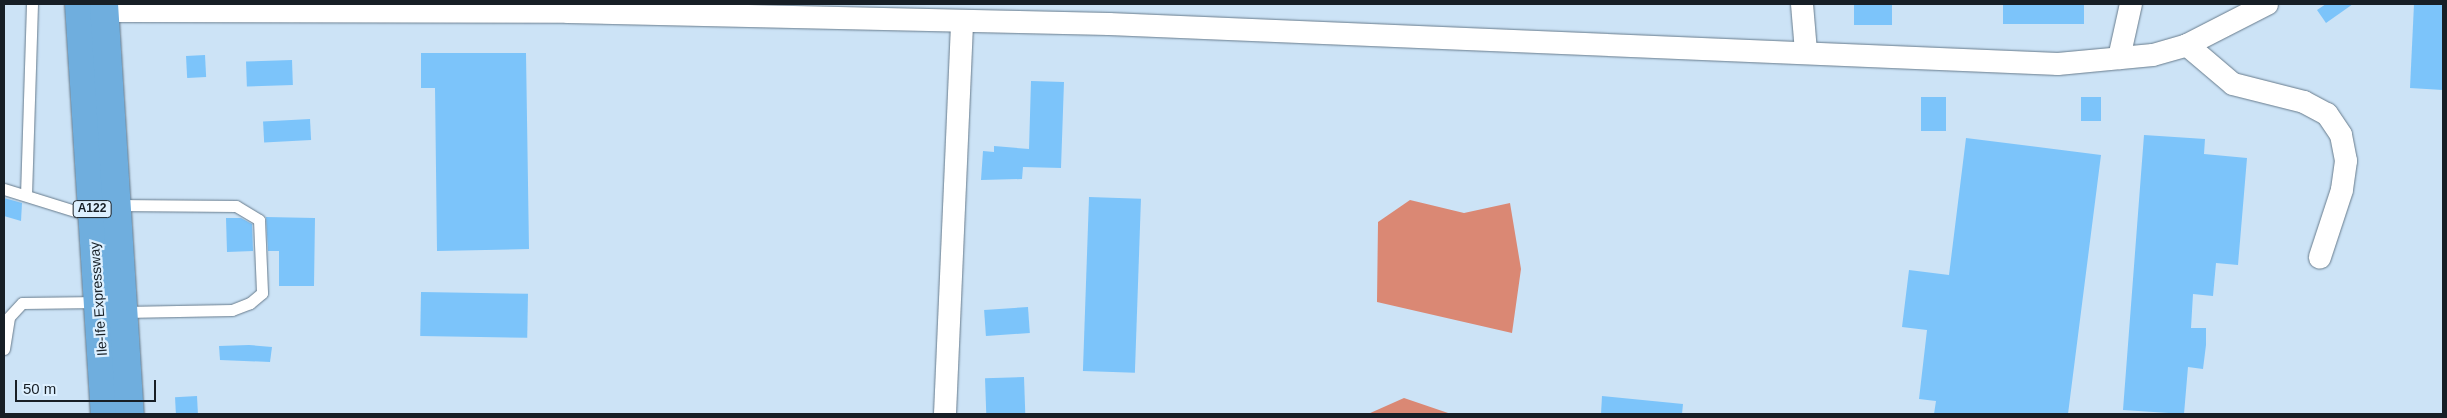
<!DOCTYPE html>
<style>
body{margin:0}
#map{position:relative;width:2447px;height:418px;overflow:hidden;background:#cce3f6;font-family:Arial,sans-serif}
div>[style]{position:absolute}
.water>*{inset:0;background:#da8874}
.building>*{inset:0;background:#7cc4fa;transform-origin:0 0}
.roads{filter:drop-shadow(0 0 1px #677b8c) drop-shadow(0 0 1px #677b8c)}
.lane>*{height:11px;margin:-5.5px;padding:0 5.5px;transform-origin:5.5px;border-radius:5.5px;background:#fff}
.street>*{height:22px;margin:-11px;padding:0 11px;transform-origin:11px;border-radius:11px;background:#fff}
.highway>*{height:28px;margin:-14px;padding:0 14px;transform-origin:14px;border-radius:14px;background:#6faede}
span{translate:-50% -50%;white-space:nowrap;text-align:center;line-height:1.15;-webkit-text-stroke:4.5px #ddf0ff;paint-order:stroke}
.shield-label span{padding:1px 4px;background:#ddf0ff;border:1px solid;border-radius:4px;-webkit-text-stroke-width:0}
.shield-label{font-size:12px;color:#171f26;font-weight:700}
.street-label{font-size:14px;color:#171f26}
.frame{position:absolute;inset:0;border:5px solid #171f26;pointer-events:none}
.scale{position:absolute;left:15px;top:380px;width:141px;height:22px;box-sizing:border-box;border:2px solid #171f26;border-top:0;padding-left:6px;font-size:15px;line-height:18px;white-space:nowrap;color:#171f26;-webkit-text-stroke:4px #ddf0ff;paint-order:stroke}
</style>
<div id="map">
<div class="water">
<div style="clip-path:polygon(1410px 200px,1464px 213px,1510px 203px,1521px 269px,1512px 333px,1377px 302px,1378px 222px)"></div>
<div style="clip-path:polygon(1404px 398px,1451px 414px,1368px 414px)"></div>
</div>
<div class="building">
<div style="left:1854px;top:4px;width:38px;height:21px"></div>
<div style="left:2003px;top:4px;width:81px;height:20px"></div>
<div style="clip-path:polygon(2326px 4px,2353px 4px,2326px 23px,2317px 10px)"></div>
<div style="clip-path:polygon(2414px 4px,2443px 4px,2443px 90px,2410px 88px)"></div>
<div style="clip-path:polygon(421px 53px,526px 53px,529px 249px,437px 251px,435px 88px,421px 88px)"></div>
<div style="left:205px;top:55px;width:22px;height:19px;rotate:87deg"></div>
<div style="left:292px;top:60px;width:25px;height:46px;rotate:88deg"></div>
<div style="clip-path:polygon(1031px 81px,1064px 82px,1061px 168px,1023px 167px,1022px 179px,981px 180px,983px 151px,994px 152px,994px 146px,1029px 149px)"></div>
<div style="left:1921px;top:97px;width:25px;height:34px"></div>
<div style="left:2081px;top:97px;width:20px;height:24px"></div>
<div style="left:310px;top:119px;width:21px;height:47px;rotate:87deg"></div>
<div style="clip-path:polygon(2144px 135px,2205px 139px,2204px 154px,2247px 158px,2238px 265px,2216px 263px,2213px 296px,2193px 294px,2191px 328px,2206px 328px,2206px 345px,2203px 369px,2188px 367px,2184px 414px,2123px 410px)"></div>
<div style="clip-path:polygon(1966px 138px,2101px 155px,2068px 414px,1934px 414px,1936px 401px,1919px 399px,1927px 330px,1902px 327px,1909px 270px,1949px 275px)"></div>
<div style="left:1089px;top:197px;width:52px;height:174px;rotate:2deg"></div>
<div style="clip-path:polygon(4px 198px,22px 203px,21px 221px,4px 216px)"></div>
<div style="clip-path:polygon(266px 217px,315px 218px,314px 286px,279px 286px,279px 251px,268px 251px)"></div>
<div style="clip-path:polygon(226px 218px,241px 218px,252px 224px,253px 251px,227px 252px)"></div>
<div style="left:421px;top:292px;width:107px;height:44px;rotate:1deg"></div>
<div style="left:1028px;top:307px;width:26px;height:44px;rotate:86deg"></div>
<div style="clip-path:polygon(249px 345px,272px 347px,270px 362px,220px 360px,219px 346px)"></div>
<div style="left:1024px;top:377px;width:37px;height:39px;rotate:88deg"></div>
<div style="left:197px;top:396px;width:18px;height:22px;rotate:87deg"></div>
<div style="clip-path:polygon(1602px 396px,1683px 404px,1682px 414px,1601px 414px)"></div>
</div>
<div class="roads">
<div class="lane">
<div style="left:4px;top:189px;width:91px;rotate:17.2deg"></div>
<div style="left:26px;top:195px;width:191px;rotate:-88.2deg"></div>
<div style="left:117px;top:205px;width:119px;rotate:0.5deg"></div>
<div style="left:236px;top:206px;width:27px;rotate:31deg"></div>
<div style="left:259px;top:220px;width:73px;rotate:87.6deg"></div>
<div style="left:262px;top:293px;width:16px;rotate:140deg"></div>
<div style="left:250px;top:303px;width:19px;rotate:159deg"></div>
<div style="left:232px;top:310px;width:108px;rotate:178.9deg"></div>
<div style="left:4px;top:349px;width:32px;rotate:-81deg"></div>
<div style="left:9px;top:317px;width:19px;rotate:-47deg"></div>
<div style="left:22px;top:303px;width:77px;rotate:-0.7deg"></div>
</div>
<div class="street">
<div style="left:1802px;top:4px;width:48px;rotate:85.2deg"></div>
<div style="left:104px;top:11px;width:464px;rotate:0.1deg"></div>
<div style="left:568px;top:12px;width:541px;rotate:1.27deg"></div>
<div style="left:1109px;top:24px;width:950px;rotate:2.41deg"></div>
<div style="left:2058px;top:64px;width:95px;rotate:-5.4deg"></div>
<div style="left:2153px;top:55px;width:35px;rotate:-16deg"></div>
<div style="left:2187px;top:45px;width:90px;rotate:-27.1deg"></div>
<div style="left:2187px;top:45px;width:60px;rotate:40.3deg"></div>
<div style="left:2233px;top:84px;width:73px;rotate:14.2deg"></div>
<div style="left:2304px;top:102px;width:26px;rotate:28deg"></div>
<div style="left:2327px;top:114px;width:25px;rotate:56deg"></div>
<div style="left:2341px;top:135px;width:26px;rotate:79deg"></div>
<div style="left:2346px;top:161px;width:29px;rotate:98deg"></div>
<div style="left:2342px;top:190px;width:71px;rotate:108.2deg"></div>
<div style="left:2119px;top:58px;width:55px;rotate:-77.5deg"></div>
<div style="left:945px;top:414px;width:393px;rotate:-87.5deg"></div>
</div>
<div class="highway">
<div style="left:79px;top:4px;width:411px;rotate:86.4deg"></div>
<div style="left:104px;top:4px;width:411px;rotate:86.4deg"></div>
</div>
</div>
<div class="shield-label">
<span style="left:92px;top:209px">A122</span>
</div>
<div class="street-label">
<span style="left:98px;top:299px;rotate:-94deg">Ile-Ife Expressway</span>
</div>
<div class="frame"></div>
<div class="scale">50 m</div>
</div>
